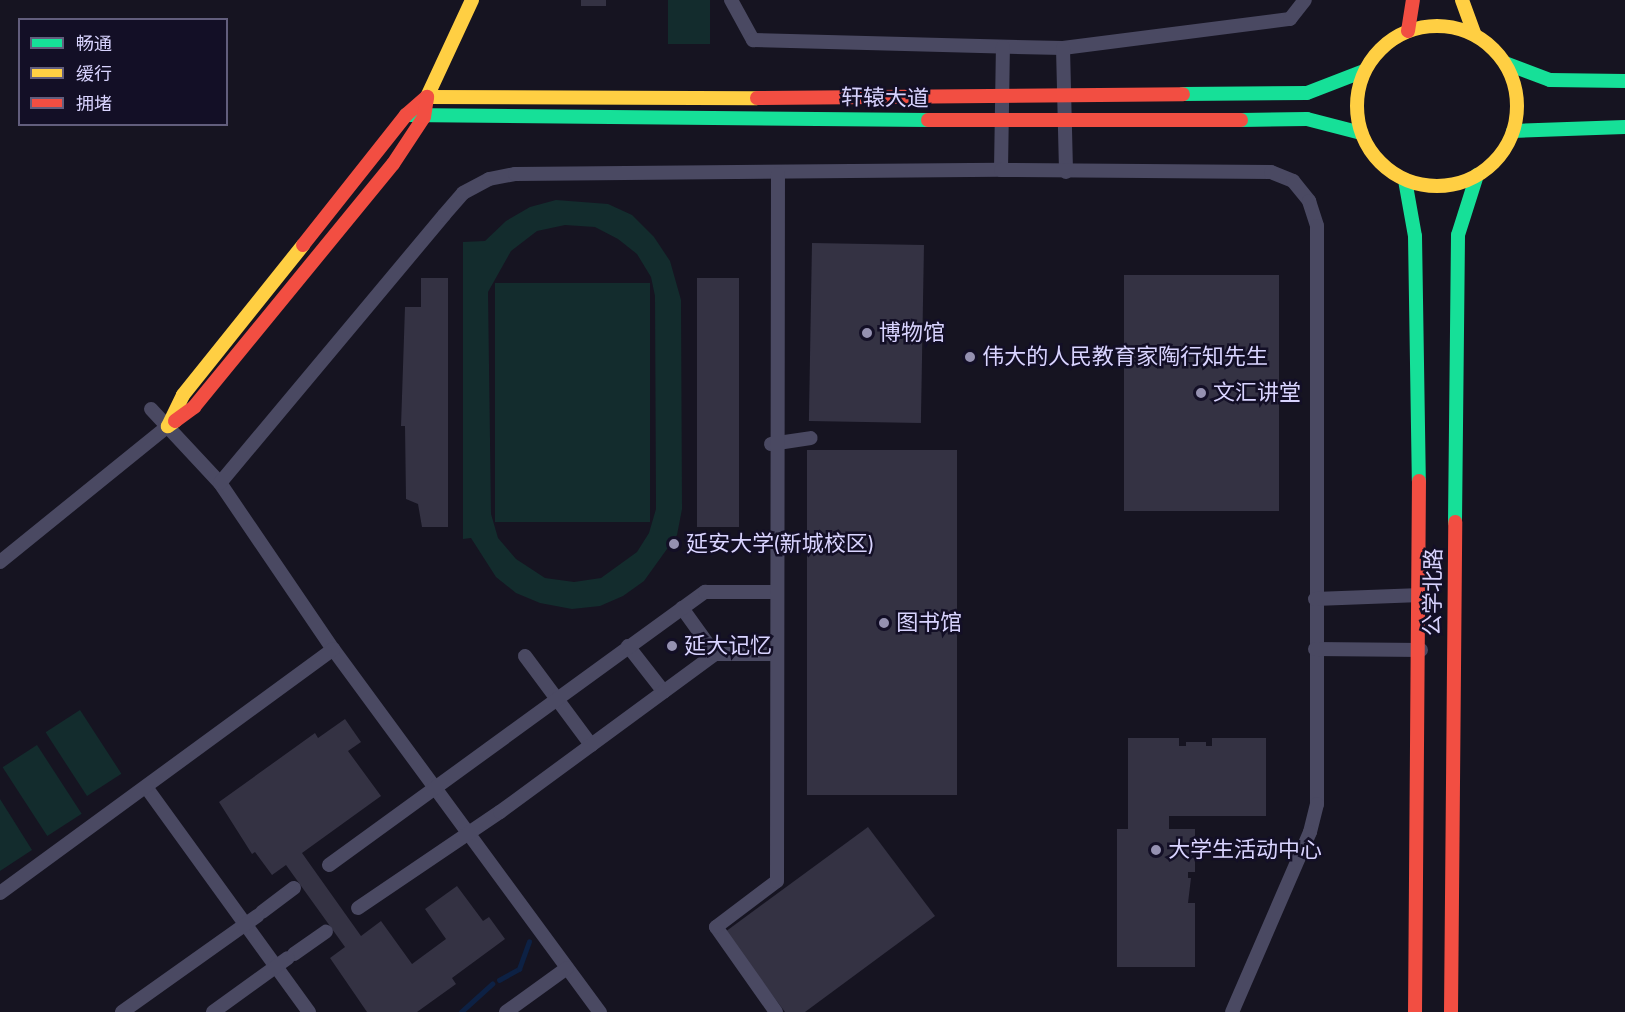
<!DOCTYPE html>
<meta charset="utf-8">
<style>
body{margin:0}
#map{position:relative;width:1625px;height:1012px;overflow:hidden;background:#161421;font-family:"Titillium Web","Noto Sans SC",sans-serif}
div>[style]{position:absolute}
.green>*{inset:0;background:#132c2d;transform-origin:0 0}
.stream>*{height:4.5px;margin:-2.25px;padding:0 2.25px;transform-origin:2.25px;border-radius:2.25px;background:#0d2144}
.building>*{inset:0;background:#343243;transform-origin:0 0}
.street>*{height:14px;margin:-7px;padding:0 7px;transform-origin:7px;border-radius:7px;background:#4a4962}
.fast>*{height:14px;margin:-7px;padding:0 7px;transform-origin:7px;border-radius:7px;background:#16e098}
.slow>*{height:14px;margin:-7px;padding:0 7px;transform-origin:7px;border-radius:7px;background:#ffcf43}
.slow>.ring{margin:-7px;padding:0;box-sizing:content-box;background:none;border:14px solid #ffcf43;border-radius:50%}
.jam>*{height:14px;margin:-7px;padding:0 7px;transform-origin:7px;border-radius:7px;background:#f24e42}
.dots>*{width:16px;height:16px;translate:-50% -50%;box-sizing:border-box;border:3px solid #130f26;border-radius:50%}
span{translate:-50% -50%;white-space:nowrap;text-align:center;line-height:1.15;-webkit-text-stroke:5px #130f26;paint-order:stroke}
.street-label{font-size:22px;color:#d9d4ff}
.poi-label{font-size:22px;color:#d9d4ff}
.left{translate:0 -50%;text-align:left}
.legend{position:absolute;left:18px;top:18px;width:210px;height:108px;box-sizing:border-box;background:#130f26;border:2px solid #625e7d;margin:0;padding:8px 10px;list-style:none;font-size:18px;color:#d9d4ff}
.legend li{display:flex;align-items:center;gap:12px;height:30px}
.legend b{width:30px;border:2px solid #625e7d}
</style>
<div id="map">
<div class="green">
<div style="left:668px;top:0;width:42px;height:44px"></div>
<div style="clip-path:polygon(evenodd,556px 200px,608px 204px,632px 215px,654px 237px,670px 261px,681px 300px,682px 509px,677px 535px,644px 581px,623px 596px,600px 606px,572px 609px,540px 603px,516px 593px,496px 577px,471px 538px,463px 539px,463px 242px,485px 241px,506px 221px,530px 207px,556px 200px,565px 225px,595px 227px,618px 239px,637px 254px,651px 277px,655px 296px,656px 509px,649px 533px,637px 552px,601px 578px,574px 582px,545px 578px,516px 559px,498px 538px,491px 514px,488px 292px,511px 251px,537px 231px,565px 225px)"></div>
<div style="left:495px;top:283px;width:155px;height:239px"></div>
<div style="left:80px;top:710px;width:76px;height:41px;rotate:57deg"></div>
<div style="left:37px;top:745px;width:82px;height:41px;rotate:57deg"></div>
<div style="clip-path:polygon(0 799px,32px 850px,0 871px)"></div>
</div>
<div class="stream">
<div style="left:499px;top:980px;width:23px;rotate:-29deg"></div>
<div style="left:519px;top:969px;width:29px;rotate:-70deg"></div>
<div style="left:461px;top:1012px;width:42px;rotate:-42.1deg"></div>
</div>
<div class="building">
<div style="left:581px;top:0;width:25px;height:6px"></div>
<div style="left:812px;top:243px;width:112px;height:178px;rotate:1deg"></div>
<div style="left:1124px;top:275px;width:155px;height:236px"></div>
<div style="clip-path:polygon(421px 278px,448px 278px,448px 527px,422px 527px,418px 504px,406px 499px,405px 426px,401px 426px,405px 307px,421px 307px)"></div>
<div style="left:697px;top:278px;width:42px;height:249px"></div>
<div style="left:957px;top:450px;width:345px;height:150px;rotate:90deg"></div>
<div style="clip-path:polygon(345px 719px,361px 742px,348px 751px,381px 796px,302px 853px,361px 936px,381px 921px,412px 964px,446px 939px,425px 909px,457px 886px,483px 921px,489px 917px,505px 939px,452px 978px,456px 984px,417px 1012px,367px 1012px,330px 958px,345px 947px,286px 865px,272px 875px,255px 852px,252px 854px,219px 802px,315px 733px,318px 738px)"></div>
<div style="clip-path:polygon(1128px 738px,1179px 738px,1179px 746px,1186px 746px,1186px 742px,1206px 742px,1206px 746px,1212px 746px,1212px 738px,1266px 738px,1266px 816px,1169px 816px,1169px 829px,1195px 829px,1195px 872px,1188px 872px,1188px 878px,1191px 878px,1188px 903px,1195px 903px,1195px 967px,1117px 967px,1117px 829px,1128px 829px)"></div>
<div style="clip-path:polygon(868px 827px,935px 916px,805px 1012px,785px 1012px,725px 932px)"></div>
</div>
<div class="street">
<div style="left:731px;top:0;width:46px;rotate:61.2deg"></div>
<div style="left:753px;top:40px;width:310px;rotate:1.5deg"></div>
<div style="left:1063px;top:48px;width:229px;rotate:-7.3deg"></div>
<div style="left:1290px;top:19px;width:24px;rotate:-52deg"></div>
<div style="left:1063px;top:48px;width:124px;rotate:88.6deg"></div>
<div style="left:1001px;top:170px;width:123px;rotate:-89.1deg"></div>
<div style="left:151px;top:409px;width:101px;rotate:47deg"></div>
<div style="left:220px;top:483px;width:201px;rotate:55.8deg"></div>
<div style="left:333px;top:649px;width:451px;rotate:53.7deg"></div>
<div style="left:771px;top:444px;width:40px;rotate:-8.5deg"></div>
<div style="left:220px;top:483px;width:349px;rotate:-50.1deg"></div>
<div style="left:444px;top:215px;width:29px;rotate:-49deg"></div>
<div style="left:463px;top:193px;width:30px;rotate:-28deg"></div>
<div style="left:489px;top:179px;width:26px;rotate:-11deg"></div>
<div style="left:515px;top:174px;width:486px;rotate:-0.5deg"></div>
<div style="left:1001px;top:170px;width:270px;rotate:0.4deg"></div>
<div style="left:1271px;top:172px;width:24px;rotate:22deg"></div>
<div style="left:1293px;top:181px;width:26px;rotate:51deg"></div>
<div style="left:1309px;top:201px;width:26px;rotate:72deg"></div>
<div style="left:1317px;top:226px;width:578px;rotate:90deg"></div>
<div style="left:1317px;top:804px;width:29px;rotate:104deg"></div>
<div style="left:1310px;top:832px;width:196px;rotate:113.4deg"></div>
<div style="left:0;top:562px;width:216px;rotate:-39deg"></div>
<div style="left:1315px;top:599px;width:106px;rotate:-2.2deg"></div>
<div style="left:682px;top:608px;width:57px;rotate:54.3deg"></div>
<div style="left:628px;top:646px;width:58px;rotate:52deg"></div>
<div style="left:1315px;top:649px;width:106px;rotate:0.5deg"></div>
<div style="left:525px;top:656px;width:111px;rotate:53.4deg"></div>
<div style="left:146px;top:787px;width:278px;rotate:54.1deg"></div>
<div style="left:329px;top:865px;width:465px;rotate:-36deg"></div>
<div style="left:705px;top:592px;width:72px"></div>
<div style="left:0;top:893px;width:413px;rotate:-36.2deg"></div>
<div style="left:358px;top:908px;width:171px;rotate:-34.1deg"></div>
<div style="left:500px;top:812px;width:267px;rotate:-36.3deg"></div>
<div style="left:715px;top:654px;width:62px"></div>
<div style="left:262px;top:912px;width:40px;rotate:-37deg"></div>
<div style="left:294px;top:954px;width:39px;rotate:-35deg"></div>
<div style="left:122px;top:1012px;width:166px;rotate:-35.4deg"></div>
<div style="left:213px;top:1012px;width:92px;rotate:-35.8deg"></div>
<div style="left:506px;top:1012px;width:75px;rotate:-35.8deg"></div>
<div style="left:776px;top:1012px;width:104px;rotate:-125.2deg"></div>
<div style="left:716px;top:927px;width:76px;rotate:-37deg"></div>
<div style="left:777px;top:881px;width:707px;rotate:-89.92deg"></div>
</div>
<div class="fast">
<div style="left:1505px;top:63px;width:48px;rotate:20.7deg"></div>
<div style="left:1550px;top:80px;width:75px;rotate:0.8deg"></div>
<div style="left:1183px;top:94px;width:124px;rotate:-0.5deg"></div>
<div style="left:1307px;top:93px;width:61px;rotate:-21.1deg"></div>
<div style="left:406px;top:115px;width:522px;rotate:0.55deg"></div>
<div style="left:1241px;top:120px;width:66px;rotate:-0.9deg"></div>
<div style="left:1307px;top:119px;width:56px;rotate:14.5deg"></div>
<div style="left:1513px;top:131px;width:112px;rotate:-2deg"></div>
<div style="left:1405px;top:180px;width:57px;rotate:79.9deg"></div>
<div style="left:1415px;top:236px;width:245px;rotate:89.1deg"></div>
<div style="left:1455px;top:522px;width:287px;rotate:-89.4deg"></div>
<div style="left:1458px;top:235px;width:63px;rotate:-72.4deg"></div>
</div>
<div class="slow">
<div style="left:472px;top:0;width:107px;rotate:114.9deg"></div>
<div style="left:427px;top:97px;width:330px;rotate:0.2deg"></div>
<div style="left:1462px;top:0;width:37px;rotate:70deg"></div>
<div class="ring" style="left:1357px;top:26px;width:146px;height:146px"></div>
<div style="left:175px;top:421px;width:9px;rotate:144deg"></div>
<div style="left:168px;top:426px;width:34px;rotate:-64deg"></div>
<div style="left:183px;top:395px;width:192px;rotate:-51.3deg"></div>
</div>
<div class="jam">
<div style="left:1408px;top:31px;width:31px;rotate:-81deg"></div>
<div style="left:757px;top:98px;width:426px;rotate:-0.5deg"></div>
<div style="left:928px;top:120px;width:313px"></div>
<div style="left:303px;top:245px;width:166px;rotate:-51.6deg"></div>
<div style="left:406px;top:115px;width:28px;rotate:-41deg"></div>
<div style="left:175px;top:421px;width:24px;rotate:-36deg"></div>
<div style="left:194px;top:407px;width:314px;rotate:-50.7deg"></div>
<div style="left:393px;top:164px;width:56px;rotate:-56.6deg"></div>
<div style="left:424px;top:117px;width:20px;rotate:-81deg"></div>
<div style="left:1415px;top:1012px;width:531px;rotate:-89.57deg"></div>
<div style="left:1451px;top:1012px;width:490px;rotate:-89.5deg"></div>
</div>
<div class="dots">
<div style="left:867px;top:333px;background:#9591b1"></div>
<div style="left:970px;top:357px;background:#9591b1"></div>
<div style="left:1201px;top:393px;background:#9591b1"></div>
<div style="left:674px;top:544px;background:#9591b1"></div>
<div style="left:884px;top:623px;background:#9591b1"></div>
<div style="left:672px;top:646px;background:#9591b1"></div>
<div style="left:1156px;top:850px;background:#9591b1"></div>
</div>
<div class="street-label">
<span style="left:885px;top:98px;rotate:1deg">轩辕大道</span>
<span style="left:1433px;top:592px;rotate:-89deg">公学北路</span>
</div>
<div class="poi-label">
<span class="left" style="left:879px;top:333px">博物馆</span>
<span class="left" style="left:982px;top:357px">伟大的人民教育家陶行知先生</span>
<span class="left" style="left:1213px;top:393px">文汇讲堂</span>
<span class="left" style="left:686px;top:544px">延安大学(新城校区)</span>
<span class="left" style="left:896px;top:623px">图书馆</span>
<span class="left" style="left:684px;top:646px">延大记忆</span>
<span class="left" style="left:1168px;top:850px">大学生活动中心</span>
</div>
<ul class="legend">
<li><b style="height:8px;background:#16e098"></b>畅通</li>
<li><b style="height:8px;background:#ffcf43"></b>缓行</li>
<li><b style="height:8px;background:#f24e42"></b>拥堵</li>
</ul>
</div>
